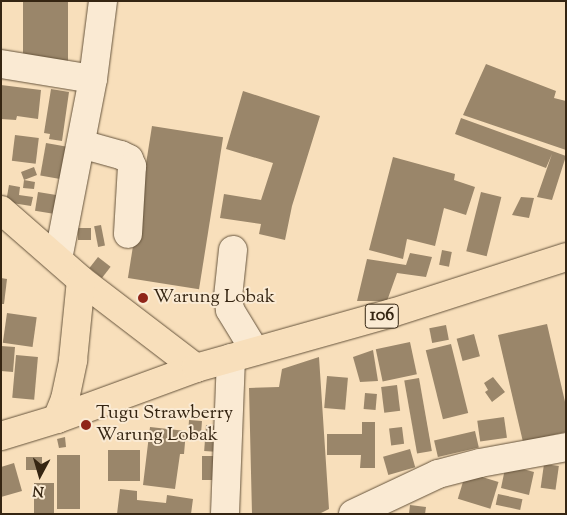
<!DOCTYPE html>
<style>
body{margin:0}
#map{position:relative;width:567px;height:515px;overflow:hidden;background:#f8dfbb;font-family:"Sorts Mill Goudy",serif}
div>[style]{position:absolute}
.building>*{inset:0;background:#9a866a;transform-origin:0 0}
.roads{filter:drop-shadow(0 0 1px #66543c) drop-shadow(0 0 1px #66543c)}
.minor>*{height:28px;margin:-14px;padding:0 14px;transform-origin:14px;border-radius:14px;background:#faead3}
.major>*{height:28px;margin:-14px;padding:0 14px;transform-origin:14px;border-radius:14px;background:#f8dfbb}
.dots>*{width:14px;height:14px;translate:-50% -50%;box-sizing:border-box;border:2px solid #faead3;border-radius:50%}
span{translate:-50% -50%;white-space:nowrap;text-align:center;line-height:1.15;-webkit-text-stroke:4px #faead3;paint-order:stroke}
.shield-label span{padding:1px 4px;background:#faead3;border:1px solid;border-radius:4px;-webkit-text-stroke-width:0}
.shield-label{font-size:18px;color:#352512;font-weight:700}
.poi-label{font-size:19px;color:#352512}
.left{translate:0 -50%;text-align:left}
.frame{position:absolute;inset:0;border:2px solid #352512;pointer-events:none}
.north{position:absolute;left:15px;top:450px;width:50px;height:50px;-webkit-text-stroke:4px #faead3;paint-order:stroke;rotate:186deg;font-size:14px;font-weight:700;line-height:20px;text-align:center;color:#352512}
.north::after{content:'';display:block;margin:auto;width:18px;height:22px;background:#352512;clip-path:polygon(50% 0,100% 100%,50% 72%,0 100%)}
</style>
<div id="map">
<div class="building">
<div style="left:23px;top:1px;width:45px;height:61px"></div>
<div style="clip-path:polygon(486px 64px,556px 91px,554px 98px,566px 101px,566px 150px,463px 115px)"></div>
<div style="clip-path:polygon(1px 85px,41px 90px,38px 119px,17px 116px,16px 120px,1px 119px)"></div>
<div style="clip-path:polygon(51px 89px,69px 92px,62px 141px,49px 139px,50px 134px,44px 133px)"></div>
<div style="clip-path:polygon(243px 91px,320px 116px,292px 206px,285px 240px,259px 234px,261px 224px,220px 218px,224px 194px,261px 200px,273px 163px,226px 149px)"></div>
<div style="clip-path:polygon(461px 118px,566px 156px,552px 200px,537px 197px,552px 154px,546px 168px,455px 134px)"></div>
<div style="left:152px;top:126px;width:72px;height:154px;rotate:9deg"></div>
<div style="left:15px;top:135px;width:24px;height:26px;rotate:7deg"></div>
<div style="left:46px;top:143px;width:23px;height:33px;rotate:10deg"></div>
<div style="clip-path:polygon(393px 157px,455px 174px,454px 180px,475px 187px,466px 215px,444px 208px,435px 246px,407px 239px,403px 259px,369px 250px)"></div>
<div style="clip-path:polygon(34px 167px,37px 175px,24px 180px,35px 182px,34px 189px,23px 188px,24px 180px,21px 172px)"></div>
<div style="clip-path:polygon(9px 185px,20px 187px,19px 195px,33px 197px,31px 206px,6px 202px)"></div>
<div style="left:38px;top:192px;width:20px;height:19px;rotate:9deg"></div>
<div style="left:481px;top:192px;width:21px;height:61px;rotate:14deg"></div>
<div style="clip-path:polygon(521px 197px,534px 198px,529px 218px,512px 215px)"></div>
<div style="left:101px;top:225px;width:21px;height:7px;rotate:79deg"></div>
<div style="left:78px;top:228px;width:13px;height:12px"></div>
<div style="left:442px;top:250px;width:10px;height:15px;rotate:11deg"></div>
<div style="clip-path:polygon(410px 253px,432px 257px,426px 277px,397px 273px,387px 301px,357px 301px,367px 259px,406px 265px)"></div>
<div style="left:98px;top:257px;width:16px;height:14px;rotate:38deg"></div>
<div style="clip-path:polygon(1px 278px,7px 279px,4px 304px,1px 304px)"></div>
<div style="left:7px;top:313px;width:30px;height:30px;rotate:8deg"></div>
<div style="clip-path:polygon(547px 324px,566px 406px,566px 432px,523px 442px,498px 335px)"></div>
<div style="left:446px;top:325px;width:15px;height:17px;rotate:79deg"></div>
<div style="left:474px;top:334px;width:23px;height:18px;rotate:75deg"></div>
<div style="left:410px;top:342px;width:33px;height:35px;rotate:78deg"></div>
<div style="left:451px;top:344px;width:71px;height:26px;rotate:76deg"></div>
<div style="clip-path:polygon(1px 346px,15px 347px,13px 372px,1px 371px)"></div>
<div style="clip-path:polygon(373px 350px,378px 381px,360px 382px,353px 357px)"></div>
<div style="left:16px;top:355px;width:22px;height:43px;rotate:5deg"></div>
<div style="clip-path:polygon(319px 357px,329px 509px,319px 514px,252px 514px,249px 388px,279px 387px,282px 369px)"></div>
<div style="left:327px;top:376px;width:21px;height:32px;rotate:5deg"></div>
<div style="clip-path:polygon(493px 377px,505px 392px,492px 402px,485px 392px,488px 390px,484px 383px)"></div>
<div style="left:419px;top:378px;width:74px;height:15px;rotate:80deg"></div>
<div style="left:397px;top:385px;width:26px;height:16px;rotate:83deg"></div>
<div style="left:365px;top:393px;width:12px;height:16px;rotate:5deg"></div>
<div style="left:504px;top:417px;width:21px;height:27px;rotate:82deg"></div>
<div style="left:189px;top:420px;width:13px;height:17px;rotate:4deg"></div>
<div style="clip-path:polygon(362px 422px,375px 422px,375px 468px,360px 468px,361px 455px,327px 455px,327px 434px,362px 434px)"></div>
<div style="left:206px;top:425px;width:15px;height:26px;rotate:4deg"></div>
<div style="clip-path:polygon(150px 427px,186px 431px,184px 454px,180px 454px,175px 489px,143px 485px)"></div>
<div style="left:402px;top:427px;width:17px;height:13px;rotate:83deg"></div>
<div style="left:475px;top:431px;width:17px;height:42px;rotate:77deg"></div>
<div style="clip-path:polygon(65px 437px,66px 447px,59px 448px,57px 439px)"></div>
<div style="left:410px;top:449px;width:19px;height:28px;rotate:74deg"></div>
<div style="left:108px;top:450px;width:32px;height:31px"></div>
<div style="left:57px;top:455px;width:23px;height:54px"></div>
<div style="left:202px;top:456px;width:21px;height:24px"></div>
<div style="left:42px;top:457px;width:13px;height:16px;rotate:90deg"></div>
<div style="clip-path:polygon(507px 459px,524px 463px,523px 469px,534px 472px,529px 495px,501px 488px)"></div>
<div style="clip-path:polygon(14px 463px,22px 491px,1px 497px,1px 467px)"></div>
<div style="left:544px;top:464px;width:15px;height:24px;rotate:8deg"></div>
<div style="left:466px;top:472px;width:34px;height:28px;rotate:17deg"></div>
<div style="left:54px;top:483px;width:31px;height:20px;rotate:90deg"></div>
<div style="clip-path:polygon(120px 489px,137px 491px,137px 500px,166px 503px,167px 495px,193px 499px,191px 514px,117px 514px)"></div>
<div style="left:498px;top:494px;width:25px;height:11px;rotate:12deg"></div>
<div style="clip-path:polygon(410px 505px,426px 507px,425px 514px,409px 514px)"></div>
</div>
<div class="roads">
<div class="minor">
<div style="left:1px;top:64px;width:93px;rotate:9.3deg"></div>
<div style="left:81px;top:144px;width:41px;rotate:15.4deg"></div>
<div style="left:121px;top:155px;width:9px;rotate:27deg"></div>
<div style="left:129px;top:159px;width:8px;rotate:67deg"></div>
<div style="left:132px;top:166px;width:68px;rotate:93.4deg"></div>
<div style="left:233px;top:250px;width:47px;rotate:96.1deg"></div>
<div style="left:228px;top:297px;width:13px;rotate:81deg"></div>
<div style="left:230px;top:310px;width:48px;rotate:58.6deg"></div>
<div style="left:58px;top:259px;width:183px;rotate:-79deg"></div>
<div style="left:93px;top:79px;width:79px;rotate:-82.7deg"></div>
<div style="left:225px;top:514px;width:156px;rotate:-87.8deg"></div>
<div style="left:353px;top:514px;width:94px;rotate:-25.2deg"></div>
<div style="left:438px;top:474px;width:43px;rotate:-14.7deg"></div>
<div style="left:480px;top:463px;width:87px;rotate:-10.5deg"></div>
</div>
<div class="major">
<div style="left:1px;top:210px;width:106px;rotate:41.2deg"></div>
<div style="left:81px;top:280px;width:145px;rotate:37.4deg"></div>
<div style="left:57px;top:419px;width:22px;rotate:-68deg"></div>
<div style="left:65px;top:399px;width:40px;rotate:-78deg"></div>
<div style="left:73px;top:360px;width:80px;rotate:-84.3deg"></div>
<div style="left:1px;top:436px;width:59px;rotate:-16.9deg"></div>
<div style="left:57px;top:419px;width:148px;rotate:-20.1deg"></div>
<div style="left:196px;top:368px;width:204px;rotate:-15.7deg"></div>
<div style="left:392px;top:313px;width:183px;rotate:-17.8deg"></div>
</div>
</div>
<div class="dots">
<div style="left:143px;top:298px;background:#8f2418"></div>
<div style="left:86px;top:425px;background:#8f2418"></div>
</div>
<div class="shield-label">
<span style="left:382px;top:316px">106</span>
</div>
<div class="poi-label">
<span class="left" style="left:153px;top:298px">Warung Lobak</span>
<span class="left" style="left:96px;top:425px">Tugu Strawberry<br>Warung Lobak</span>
</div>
<div class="frame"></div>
<div class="north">N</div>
</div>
